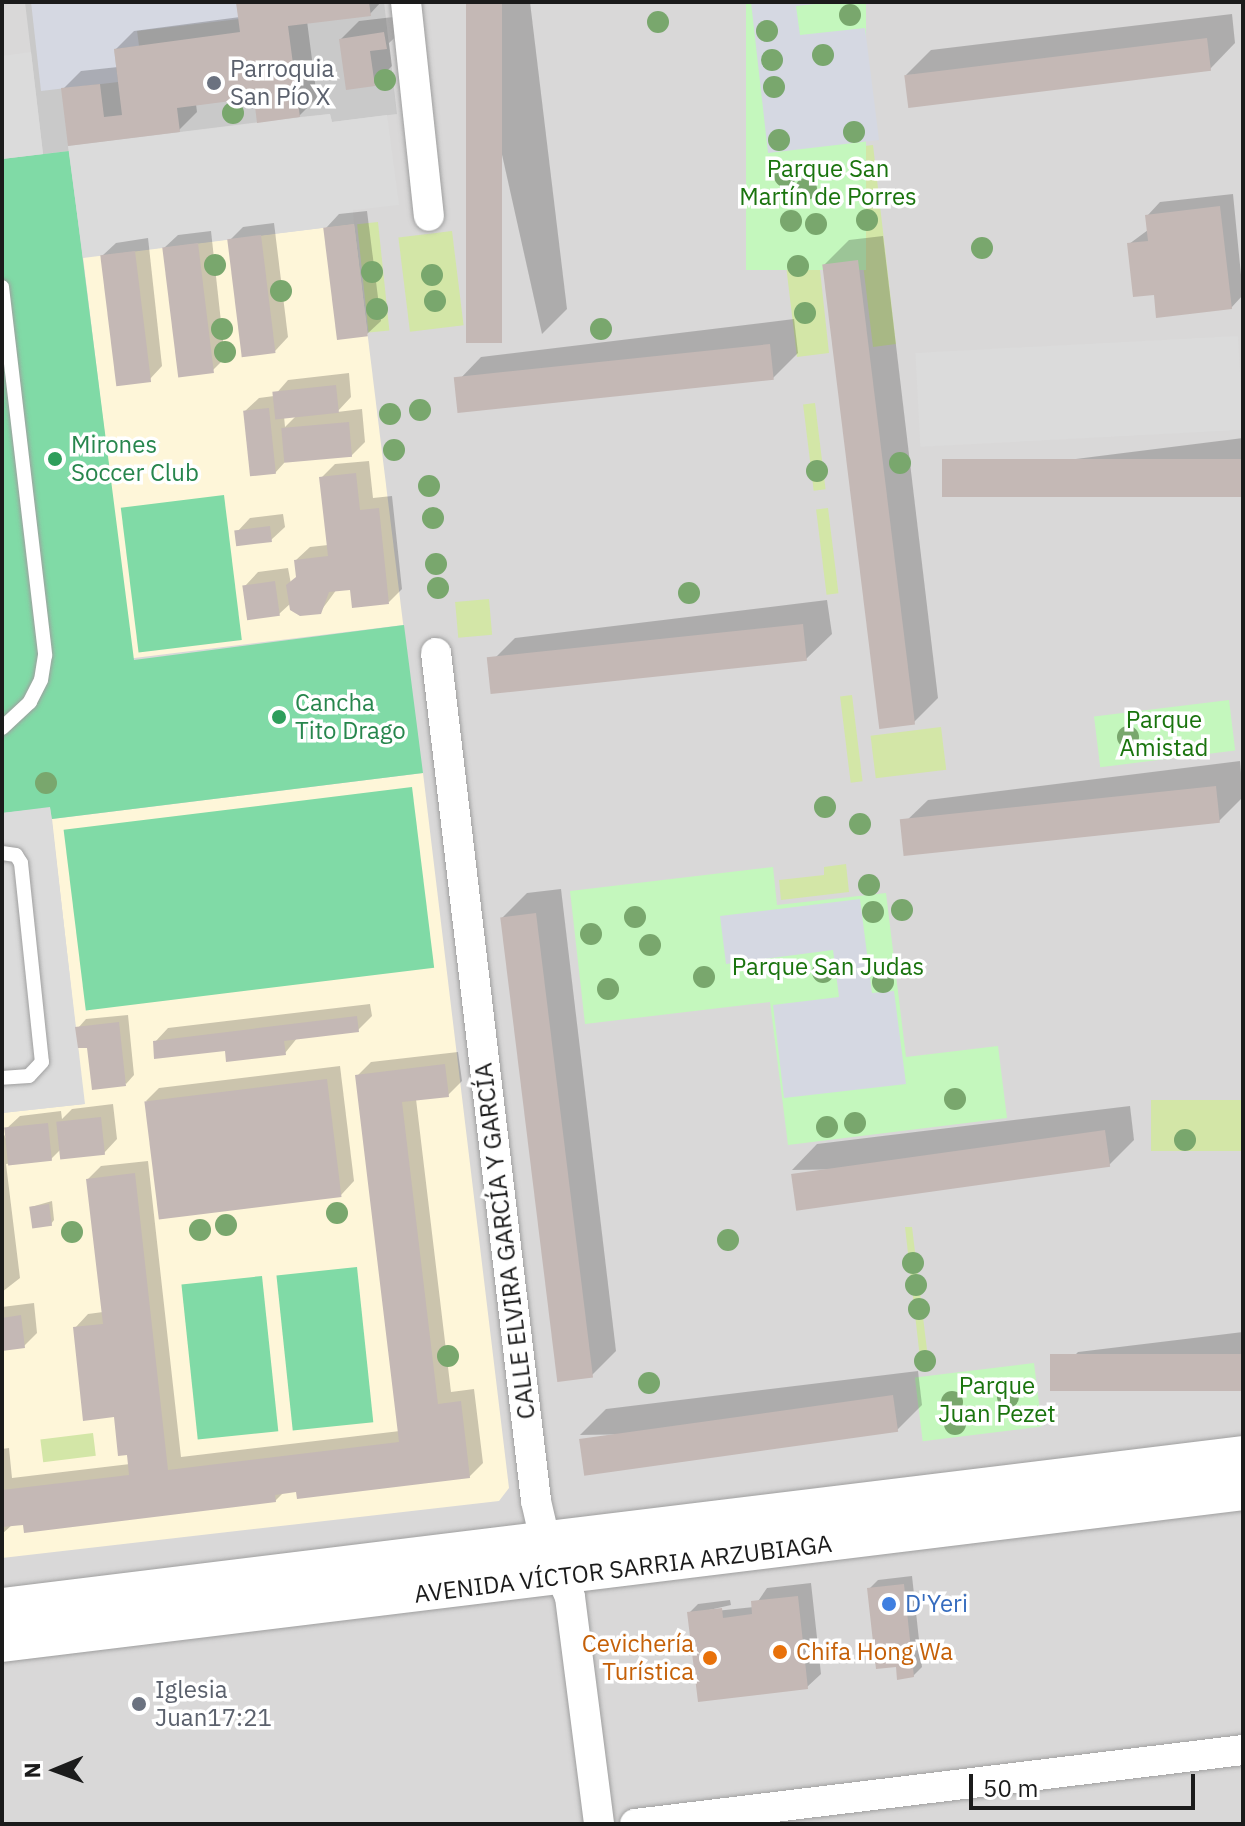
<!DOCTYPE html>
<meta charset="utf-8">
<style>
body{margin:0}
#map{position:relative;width:1245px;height:1826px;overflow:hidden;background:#ede6e1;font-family:"IBM Plex Sans",sans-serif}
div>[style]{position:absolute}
.residential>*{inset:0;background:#d9d8d8;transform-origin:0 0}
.education>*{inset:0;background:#fef6d9;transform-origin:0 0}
.religious>*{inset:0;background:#c9c9c9}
.grass>*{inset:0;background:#d3e6a7;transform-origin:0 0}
.park>*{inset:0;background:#c4f7bd;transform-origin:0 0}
.pitch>*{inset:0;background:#80daa6;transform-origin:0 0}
.parking>*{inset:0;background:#dbdbdb;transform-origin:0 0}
.plaza>*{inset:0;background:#d5d8e2}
.shadow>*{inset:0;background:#0003}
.building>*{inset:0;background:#c4b8b5;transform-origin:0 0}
.roads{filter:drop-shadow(0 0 2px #9f9f9f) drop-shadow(0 0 2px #9f9f9f)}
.service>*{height:14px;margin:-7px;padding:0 7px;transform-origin:7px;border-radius:7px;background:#fff}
.minor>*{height:30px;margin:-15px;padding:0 15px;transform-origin:15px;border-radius:15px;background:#fff}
.tertiary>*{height:38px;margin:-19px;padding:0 19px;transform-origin:19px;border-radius:19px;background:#fff}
.trees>*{width:22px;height:22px;margin:-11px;border-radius:50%;background:#79a76d}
.dots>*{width:22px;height:22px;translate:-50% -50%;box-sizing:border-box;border:4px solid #fff;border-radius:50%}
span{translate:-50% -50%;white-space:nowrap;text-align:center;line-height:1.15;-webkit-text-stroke:7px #fff;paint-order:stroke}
.worship-label{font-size:24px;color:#5b616d}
.left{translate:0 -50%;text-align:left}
.park-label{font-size:24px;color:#1a740e}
.leisure-label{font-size:24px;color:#27864d}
.street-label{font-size:24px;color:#1b1b1b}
.shop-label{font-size:24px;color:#366cbe}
.food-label{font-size:24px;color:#c56008}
.right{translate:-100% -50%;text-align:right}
.frame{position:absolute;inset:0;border:4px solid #1b1b1b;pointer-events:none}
.north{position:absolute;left:16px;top:1730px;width:80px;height:80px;-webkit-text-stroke:6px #fff;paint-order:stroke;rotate:269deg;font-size:22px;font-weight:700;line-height:32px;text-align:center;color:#1b1b1b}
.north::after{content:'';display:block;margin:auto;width:28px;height:36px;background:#1b1b1b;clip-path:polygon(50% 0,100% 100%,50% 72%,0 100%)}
.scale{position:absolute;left:969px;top:1774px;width:226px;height:36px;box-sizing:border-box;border:4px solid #1b1b1b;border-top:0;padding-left:10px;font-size:24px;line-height:28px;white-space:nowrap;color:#1b1b1b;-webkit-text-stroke:6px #fff;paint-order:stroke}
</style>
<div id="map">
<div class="residential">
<div style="left:2px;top:2px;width:1241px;height:1822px"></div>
</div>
<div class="education">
<div style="left:354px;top:224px;width:404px;height:273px;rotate:83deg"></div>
<div style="clip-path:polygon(423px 773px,509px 1488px,499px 1501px,2px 1558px,2px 1113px,84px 1104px,52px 819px)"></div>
</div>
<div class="religious">
<div style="clip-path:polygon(25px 2px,384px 2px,397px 114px,332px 122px,330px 114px,300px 117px,68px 146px,69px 151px,43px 154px)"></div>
</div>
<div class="grass">
<div style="clip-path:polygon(873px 145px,896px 344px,873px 347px,862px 256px,819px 261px,829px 353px,797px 357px,773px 157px)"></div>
<div style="left:378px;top:222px;width:109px;height:21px;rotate:84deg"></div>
<div style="left:452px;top:231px;width:95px;height:54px;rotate:83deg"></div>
<div style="left:815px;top:403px;width:87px;height:12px;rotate:83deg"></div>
<div style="left:828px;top:508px;width:86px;height:12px;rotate:83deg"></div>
<div style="left:489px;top:599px;width:36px;height:34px;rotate:85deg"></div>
<div style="left:852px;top:695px;width:87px;height:12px;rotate:83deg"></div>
<div style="left:941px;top:727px;width:43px;height:71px;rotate:83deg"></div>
<div style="clip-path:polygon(846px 864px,849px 892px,781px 900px,779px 880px,824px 875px,824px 867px)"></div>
<div style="left:1243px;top:1100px;width:51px;height:92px;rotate:90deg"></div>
<div style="clip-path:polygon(905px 1227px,912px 1227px,929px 1366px,921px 1367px)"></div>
<div style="left:93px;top:1433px;width:23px;height:53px;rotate:83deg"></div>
</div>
<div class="park">
<div style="left:746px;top:2px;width:120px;height:268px"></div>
<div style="left:1229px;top:700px;width:51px;height:136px;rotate:83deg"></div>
<div style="clip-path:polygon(773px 867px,777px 905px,886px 893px,906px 1057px,998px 1046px,1007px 1118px,788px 1145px,770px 1002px,585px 1024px,570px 891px)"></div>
<div style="left:1034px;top:1363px;width:64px;height:120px;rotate:83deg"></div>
</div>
<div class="pitch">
<div style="clip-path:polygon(69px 151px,134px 660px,404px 625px,423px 773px,52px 819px,50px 808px,2px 813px,2px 159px)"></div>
<div style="left:224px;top:495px;width:146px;height:104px;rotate:83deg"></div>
<div style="left:412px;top:787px;width:182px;height:351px;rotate:83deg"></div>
<div style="left:357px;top:1267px;width:156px;height:81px;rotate:84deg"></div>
<div style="left:262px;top:1276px;width:156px;height:81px;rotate:84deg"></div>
</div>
<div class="parking">
<div style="clip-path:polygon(31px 52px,43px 154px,2px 159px,2px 56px)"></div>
<div style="clip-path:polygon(330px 114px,332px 122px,387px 115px,399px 205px,353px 210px,354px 224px,83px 258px,68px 146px)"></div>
<div style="left:1238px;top:336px;width:94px;height:323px;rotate:87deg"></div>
<div style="clip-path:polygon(50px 807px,85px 1104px,2px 1113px,2px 813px)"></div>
</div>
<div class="plaza">
<div style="clip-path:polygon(31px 2px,236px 2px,239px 19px,137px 31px,139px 46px,114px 49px,118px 82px,41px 91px)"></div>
<div style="clip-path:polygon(751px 2px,835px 2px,796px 6px,800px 35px,865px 28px,879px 140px,768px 153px)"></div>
<div style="clip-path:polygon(860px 899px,872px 993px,894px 991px,906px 1084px,784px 1098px,773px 1005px,839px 997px,833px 950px,726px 964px,720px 916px)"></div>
</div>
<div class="shadow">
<div style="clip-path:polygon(239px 2px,381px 2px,370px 14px,307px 21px,317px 98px,299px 116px,256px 96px,196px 104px,197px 112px,179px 130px,69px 143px,63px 89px,81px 71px,118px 67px,116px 49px,134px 31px,240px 17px)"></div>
<div style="clip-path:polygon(468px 2px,530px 2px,567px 309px,542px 334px)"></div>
<div style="clip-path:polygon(1232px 14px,1235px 43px,1210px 69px,906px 75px,931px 50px)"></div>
<div style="clip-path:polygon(402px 16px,404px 29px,389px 43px,392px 66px,374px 84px,341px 39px,359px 21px)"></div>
<div style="clip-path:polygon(1233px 194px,1243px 295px,1231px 308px,1155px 293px,1129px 244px,1148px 230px,1147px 216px,1160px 202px)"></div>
<div style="clip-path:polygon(367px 211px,381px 321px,367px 334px,326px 228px,339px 214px)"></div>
<div style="clip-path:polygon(274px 223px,288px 337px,275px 351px,230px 240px,243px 227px)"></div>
<div style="clip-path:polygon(211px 231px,225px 358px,212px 371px,164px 248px,178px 235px)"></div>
<div style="clip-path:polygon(883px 236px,938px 698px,913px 723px,824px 265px,849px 240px)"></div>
<div style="clip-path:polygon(148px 238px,162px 366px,149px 380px,102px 256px,116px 243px)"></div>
<div style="clip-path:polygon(794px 319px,798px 353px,773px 378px,456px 383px,481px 357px)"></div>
<div style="clip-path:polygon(evenodd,349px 373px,351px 397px,337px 412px,362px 409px,365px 442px,352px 455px,285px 462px,275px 473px,245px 411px,259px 398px,274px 396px,288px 380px,349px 373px,297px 415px,285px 427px,284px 416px,297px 415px)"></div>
<div style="clip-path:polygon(1243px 438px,1243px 495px,947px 497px,972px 472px)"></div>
<div style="clip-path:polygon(369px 461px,373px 498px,392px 496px,402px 589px,389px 602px,352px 588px,337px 589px,320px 612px,291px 603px,279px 614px,245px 586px,258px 572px,288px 568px,291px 584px,298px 576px,296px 560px,310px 547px,328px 545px,321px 478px,335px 464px)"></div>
<div style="clip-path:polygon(283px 514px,285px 527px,271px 540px,237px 532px,250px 518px)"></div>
<div style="clip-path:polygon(827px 600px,832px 634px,806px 659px,489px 664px,515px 638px)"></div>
<div style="clip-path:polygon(1240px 761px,1243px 797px,1219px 821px,902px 825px,928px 800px)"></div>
<div style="clip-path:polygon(561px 889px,616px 1351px,591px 1376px,502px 918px,527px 893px)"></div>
<div style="clip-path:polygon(370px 1004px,372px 1016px,358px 1030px,298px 1037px,285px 1053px,155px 1042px,168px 1028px)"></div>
<div style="clip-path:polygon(128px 1015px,134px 1075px,126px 1084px,78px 1028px,86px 1019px)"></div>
<div style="clip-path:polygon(458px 1052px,462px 1081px,448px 1095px,416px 1099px,451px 1392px,474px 1389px,483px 1463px,469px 1477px,298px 1490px,285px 1491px,275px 1501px,13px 1524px,2px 1534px,2px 1449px,9px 1448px,12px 1478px,130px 1464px,115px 1415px,75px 1328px,88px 1314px,103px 1312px,88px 1179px,101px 1166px,148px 1161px,181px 1457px,400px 1431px,357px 1076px,371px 1062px)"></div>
<div style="clip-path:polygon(340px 1066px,354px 1181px,341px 1195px,146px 1101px,159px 1088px)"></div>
<div style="clip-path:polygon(113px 1104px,117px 1139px,104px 1153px,61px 1149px,51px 1159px,6px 1164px,20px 1278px,2px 1292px,2px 1130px,7px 1141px,6px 1129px,20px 1116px,61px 1111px,62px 1119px,72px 1109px)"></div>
<div style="clip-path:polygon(1130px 1106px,1134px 1140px,1109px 1165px,792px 1170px,817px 1144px)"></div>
<div style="clip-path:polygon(52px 1201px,54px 1220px,51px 1224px,31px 1207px)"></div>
<div style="clip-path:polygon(34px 1303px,37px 1333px,24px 1346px,2px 1349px,2px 1307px)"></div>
<div style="clip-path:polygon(1243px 1332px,1243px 1389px,1053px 1378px,1078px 1352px)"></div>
<div style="clip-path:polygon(918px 1371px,922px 1405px,897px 1430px,580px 1435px,606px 1409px)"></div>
<div style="clip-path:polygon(912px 1576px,922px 1667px,913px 1676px,897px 1665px,869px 1589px,878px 1580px)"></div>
<div style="clip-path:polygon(811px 1583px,821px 1674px,807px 1687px,689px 1613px,698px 1604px,730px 1600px,731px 1605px,696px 1613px,754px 1607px,767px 1588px)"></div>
</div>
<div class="building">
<div style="clip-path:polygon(236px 2px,369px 2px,371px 16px,288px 26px,300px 117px,257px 123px,254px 98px,177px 108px,180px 132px,68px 146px,61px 88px,100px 84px,104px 117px,122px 115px,114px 49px,240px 32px)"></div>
<div style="left:466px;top:2px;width:36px;height:341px"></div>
<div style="clip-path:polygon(384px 32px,387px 49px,370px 51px,375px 86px,346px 90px,339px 39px)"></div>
<div style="left:1207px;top:38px;width:33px;height:305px;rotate:83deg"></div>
<div style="clip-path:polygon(1220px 206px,1232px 309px,1156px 318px,1154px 295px,1133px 297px,1127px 243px,1148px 241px,1145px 215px)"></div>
<div style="left:354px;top:224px;width:113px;height:31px;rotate:83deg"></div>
<div style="left:261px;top:235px;width:119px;height:34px;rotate:83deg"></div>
<div style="left:198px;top:243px;width:131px;height:36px;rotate:83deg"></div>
<div style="left:135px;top:251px;width:132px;height:35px;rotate:83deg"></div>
<div style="left:858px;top:260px;width:468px;height:36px;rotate:83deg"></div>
<div style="left:770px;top:344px;width:36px;height:318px;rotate:84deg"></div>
<div style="left:336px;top:385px;width:28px;height:64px;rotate:84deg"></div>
<div style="left:269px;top:408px;width:66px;height:26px;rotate:84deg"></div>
<div style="left:349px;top:422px;width:35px;height:68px;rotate:85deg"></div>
<div style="left:1243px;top:459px;width:38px;height:301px;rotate:90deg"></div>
<div style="clip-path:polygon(356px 473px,360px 510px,379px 508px,389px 604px,352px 608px,350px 590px,329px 592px,321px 614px,300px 616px,290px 610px,286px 585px,296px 577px,294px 560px,328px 556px,319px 477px)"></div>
<div style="left:270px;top:526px;width:16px;height:36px;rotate:83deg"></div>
<div style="left:275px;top:581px;width:35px;height:33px;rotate:82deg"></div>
<div style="left:803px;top:624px;width:37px;height:318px;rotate:84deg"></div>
<div style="left:1216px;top:786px;width:37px;height:318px;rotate:84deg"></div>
<div style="left:536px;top:913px;width:468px;height:36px;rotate:83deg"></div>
<div style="clip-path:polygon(357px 1016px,359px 1032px,284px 1041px,286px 1055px,226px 1062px,225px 1051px,154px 1059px,153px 1041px)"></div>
<div style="clip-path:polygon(119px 1022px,126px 1086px,92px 1090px,87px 1048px,78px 1048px,75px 1027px)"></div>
<div style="clip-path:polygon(445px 1064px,449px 1097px,402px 1102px,438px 1404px,461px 1401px,470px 1478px,297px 1499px,296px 1492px,275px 1495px,276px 1502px,24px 1533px,23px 1525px,2px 1527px,2px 1490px,129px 1475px,127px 1455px,118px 1456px,114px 1417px,83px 1421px,73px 1327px,103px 1324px,86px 1179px,135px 1173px,168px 1470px,399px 1442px,355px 1075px)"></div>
<div style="left:327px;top:1079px;width:119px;height:184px;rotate:83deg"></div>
<div style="left:101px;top:1117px;width:38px;height:45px;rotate:84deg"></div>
<div style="left:48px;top:1123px;width:38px;height:44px;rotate:84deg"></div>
<div style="left:1105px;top:1130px;width:37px;height:317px;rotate:82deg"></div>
<div style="left:49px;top:1204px;width:22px;height:20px;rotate:82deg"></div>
<div style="clip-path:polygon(21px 1315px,25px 1348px,2px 1351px,2px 1318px)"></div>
<div style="left:1243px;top:1354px;width:37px;height:193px;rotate:90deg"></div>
<div style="left:893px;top:1395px;width:37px;height:317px;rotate:82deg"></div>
<div style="clip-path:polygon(904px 1584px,914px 1677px,897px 1680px,896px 1667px,876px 1669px,867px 1588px)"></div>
<div style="clip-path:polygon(798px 1596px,808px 1689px,698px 1702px,687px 1612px,722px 1608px,723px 1618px,752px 1614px,751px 1601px)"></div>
</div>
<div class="roads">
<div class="service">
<div style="left:2px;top:287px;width:371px;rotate:83.3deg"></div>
<div style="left:45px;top:655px;width:25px;rotate:99deg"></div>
<div style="left:41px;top:680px;width:25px;rotate:117deg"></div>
<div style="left:30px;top:702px;width:38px;rotate:137deg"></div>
<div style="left:2px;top:853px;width:14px;rotate:8deg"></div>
<div style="left:16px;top:855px;width:9px;rotate:58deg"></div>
<div style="left:21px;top:863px;width:200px;rotate:84deg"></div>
<div style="left:42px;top:1062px;width:19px;rotate:133deg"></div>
<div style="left:29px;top:1076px;width:27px;rotate:176deg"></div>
</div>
<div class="minor">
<div style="left:406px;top:2px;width:215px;rotate:83.9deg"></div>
<div style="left:436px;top:653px;width:854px;rotate:83.27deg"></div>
<div style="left:536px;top:1501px;width:40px;rotate:77deg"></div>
<div style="left:545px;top:1540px;width:62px;rotate:66.3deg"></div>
<div style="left:570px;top:1597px;width:229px;rotate:82.7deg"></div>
<div style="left:635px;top:1824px;width:612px;rotate:-6.94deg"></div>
</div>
<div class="tertiary">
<div style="left:2px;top:1607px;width:1250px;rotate:-6.98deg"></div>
<div style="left:2px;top:1643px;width:1250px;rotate:-6.98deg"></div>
</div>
</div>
<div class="trees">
<div style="left:850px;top:15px"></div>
<div style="left:658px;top:22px"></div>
<div style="left:767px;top:31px"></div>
<div style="left:823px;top:55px"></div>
<div style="left:772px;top:60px"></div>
<div style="left:385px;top:80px"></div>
<div style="left:774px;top:87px"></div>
<div style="left:233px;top:113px"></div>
<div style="left:854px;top:132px"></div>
<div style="left:779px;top:140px"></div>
<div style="left:785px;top:176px"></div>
<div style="left:806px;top:189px"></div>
<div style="left:867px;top:220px"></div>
<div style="left:791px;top:221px"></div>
<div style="left:816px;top:224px"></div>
<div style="left:982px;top:248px"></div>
<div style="left:215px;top:265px"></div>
<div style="left:798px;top:266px"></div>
<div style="left:372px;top:272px"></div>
<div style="left:432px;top:275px"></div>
<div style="left:281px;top:291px"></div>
<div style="left:435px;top:301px"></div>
<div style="left:377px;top:309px"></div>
<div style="left:805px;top:313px"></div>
<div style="left:222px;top:329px"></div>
<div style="left:601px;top:329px"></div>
<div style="left:225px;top:352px"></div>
<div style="left:420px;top:410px"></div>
<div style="left:390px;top:414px"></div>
<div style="left:394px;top:450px"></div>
<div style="left:900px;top:463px"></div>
<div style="left:817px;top:471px"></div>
<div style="left:429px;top:486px"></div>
<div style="left:433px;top:518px"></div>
<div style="left:436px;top:564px"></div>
<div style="left:438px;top:588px"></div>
<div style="left:689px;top:593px"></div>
<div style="left:1128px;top:737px"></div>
<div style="left:46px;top:783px"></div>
<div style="left:825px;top:807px"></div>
<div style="left:860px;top:824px"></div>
<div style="left:869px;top:885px"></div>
<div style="left:902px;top:910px"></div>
<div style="left:873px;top:912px"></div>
<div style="left:635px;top:917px"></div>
<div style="left:591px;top:934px"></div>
<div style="left:650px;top:945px"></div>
<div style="left:823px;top:972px"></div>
<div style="left:704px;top:977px"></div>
<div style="left:883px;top:982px"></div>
<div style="left:608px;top:989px"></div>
<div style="left:955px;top:1099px"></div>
<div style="left:855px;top:1123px"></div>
<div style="left:827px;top:1127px"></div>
<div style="left:1185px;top:1140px"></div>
<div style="left:337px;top:1213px"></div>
<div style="left:226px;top:1225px"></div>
<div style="left:200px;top:1230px"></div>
<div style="left:72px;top:1232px"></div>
<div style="left:728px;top:1240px"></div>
<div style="left:913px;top:1263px"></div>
<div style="left:916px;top:1285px"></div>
<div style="left:919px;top:1309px"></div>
<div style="left:448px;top:1356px"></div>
<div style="left:925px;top:1361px"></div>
<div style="left:649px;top:1383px"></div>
<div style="left:1008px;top:1397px"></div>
<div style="left:952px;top:1402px"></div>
<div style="left:955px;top:1424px"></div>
</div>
<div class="dots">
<div style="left:214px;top:83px;background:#6b7280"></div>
<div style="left:55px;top:459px;background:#2e9e5b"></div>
<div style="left:279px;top:717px;background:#2e9e5b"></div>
<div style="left:889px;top:1604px;background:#3f7fe0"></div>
<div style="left:780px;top:1652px;background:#e8710a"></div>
<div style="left:710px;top:1658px;background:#e8710a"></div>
<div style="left:139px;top:1704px;background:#6b7280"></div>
</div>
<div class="worship-label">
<span class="left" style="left:230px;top:83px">Parroquia<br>San Pío X</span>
<span class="left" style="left:155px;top:1704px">Iglesia<br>Juan17:21</span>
</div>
<div class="park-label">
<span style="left:828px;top:183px">Parque San<br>Martín de Porres</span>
<span style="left:1164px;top:734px">Parque<br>Amistad</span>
<span style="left:828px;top:967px">Parque San Judas</span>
<span style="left:997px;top:1400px">Parque<br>Juan Pezet</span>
</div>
<div class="leisure-label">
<span class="left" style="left:71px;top:459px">Mirones<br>Soccer Club</span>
<span class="left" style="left:295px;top:717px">Cancha<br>Tito Drago</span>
</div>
<div class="street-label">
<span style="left:505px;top:1241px;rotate:-97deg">CALLE ELVIRA GARCÍA Y GARCÍA</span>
<span style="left:623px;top:1569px;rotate:-7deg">AVENIDA VÍCTOR SARRIA ARZUBIAGA</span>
</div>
<div class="shop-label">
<span class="left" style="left:905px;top:1604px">D'Yeri</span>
</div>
<div class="food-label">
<span class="right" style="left:694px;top:1658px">Cevichería<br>Turística</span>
<span class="left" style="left:796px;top:1652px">Chifa Hong Wa</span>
</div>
<div class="frame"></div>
<div class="north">N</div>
<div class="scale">50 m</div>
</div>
